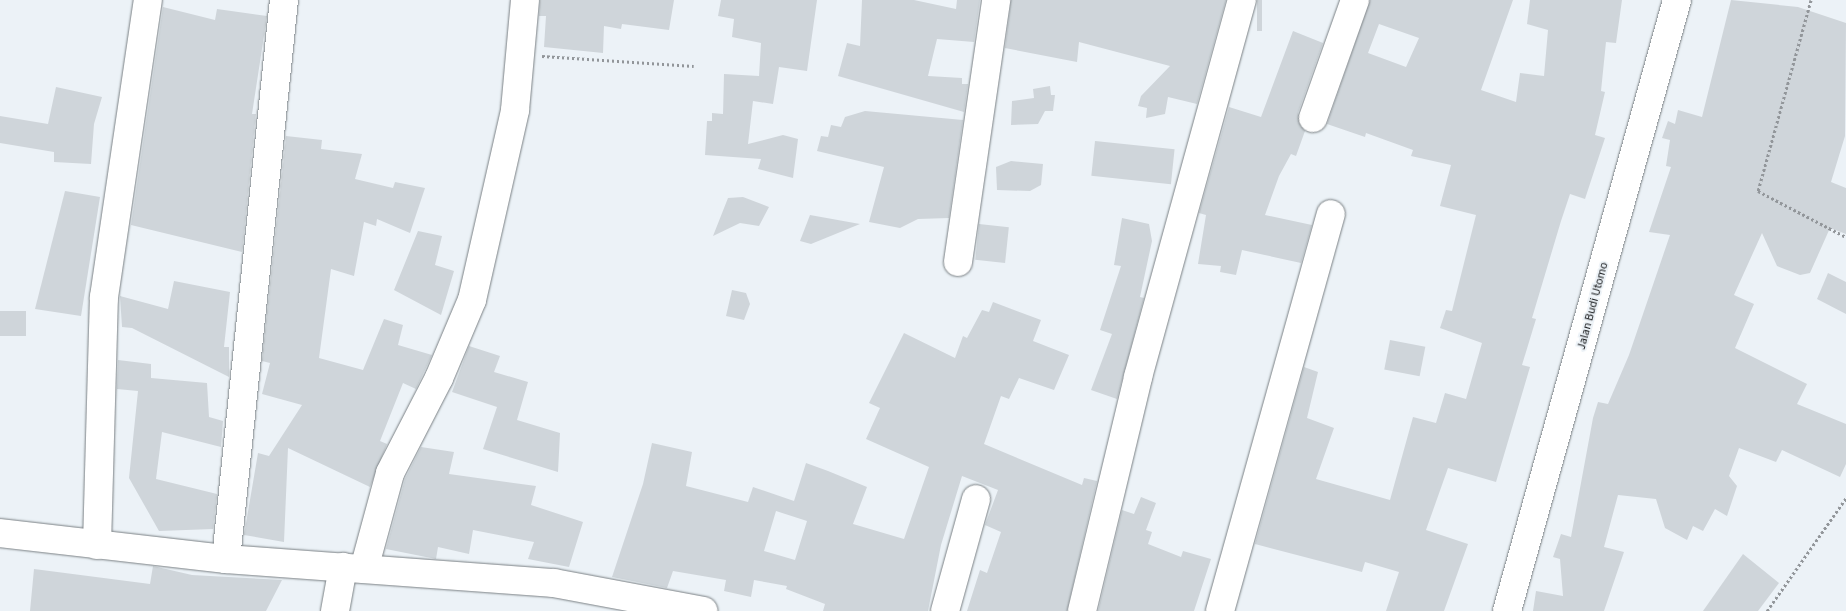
<!DOCTYPE html>
<style>
body{margin:0}
#map{position:relative;width:1846px;height:611px;overflow:hidden;background:#ecf2f7;font-family:"Source Sans 3",sans-serif}
div>[style]{position:absolute}
.building>*{inset:0;background:#cfd5da;transform-origin:0 0}
.path>*{height:3px;margin-top:-1.5px;transform-origin:0;background:repeating-linear-gradient(90deg,#92969a 0 2.5px,transparent 0 5px)}
.roads{filter:drop-shadow(0 0 1px #7a8084) drop-shadow(0 0 1px #7a8084)}
.minor>*{height:28px;margin:-14px;padding:0 14px;transform-origin:14px;border-radius:14px;background:#fff}
span{translate:-50% -50%;white-space:nowrap;text-align:center;line-height:1.15;-webkit-text-stroke:4px #ecf2f7;paint-order:stroke}
.street-label{font-size:12px;color:#0f1113}
</style>
<div id="map">
<div class="building">
<div style="clip-path:polygon(540px 0,674px 0,669px 30px,622px 24px,621px 29px,604px 26px,603px 53px,544px 47px,546px 16px,539px 16px)"></div>
<div style="clip-path:polygon(721px 0,817px 0,807px 71px,779px 67px,773px 104px,753px 101px,748px 144px,783px 135px,798px 139px,793px 178px,758px 169px,761px 159px,705px 155px,707px 121px,712px 121px,712px 113px,723px 114px,724px 74px,759px 76px,761px 43px,732px 37px,734px 19px,718px 16px)"></div>
<div style="clip-path:polygon(862px 0,914px 0,956px 9px,957px 0,980px 0,974px 42px,937px 39px,928px 76px,962px 78px,962px 84px,968px 84px,964px 112px,838px 76px,847px 43px,860px 46px)"></div>
<div style="clip-path:polygon(1011px 0,1226px 0,1197px 104px,1168px 97px,1165px 114px,1146px 118px,1147px 108px,1138px 106px,1141px 96px,1170px 66px,1079px 42px,1077px 62px,1005px 48px)"></div>
<div style="left:1257px;top:0;width:5px;height:31px"></div>
<div style="clip-path:polygon(evenodd,1370px 0,1513px 0,1481px 90px,1516px 102px,1520px 73px,1544px 76px,1548px 30px,1527px 24px,1530px 0,1622px 0,1616px 43px,1606px 42px,1601px 91px,1605px 92px,1595px 135px,1605px 138px,1585px 199px,1570px 194px,1561px 221px,1532px 318px,1536px 319px,1522px 365px,1530px 367px,1496px 482px,1448px 468px,1426px 530px,1468px 544px,1444px 611px,1386px 611px,1399px 572px,1365px 562px,1362px 572px,1255px 544px,1304px 367px,1318px 372px,1307px 418px,1334px 428px,1316px 479px,1390px 500px,1413px 417px,1436px 423px,1445px 393px,1466px 399px,1482px 343px,1440px 328px,1446px 310px,1452px 311px,1476px 215px,1440px 206px,1451px 165px,1411px 156px,1413px 150px,1366px 133px,1365px 137px,1327px 124px,1370px 0,1379px 24px,1419px 38px,1406px 67px,1368px 53px,1379px 24px)"></div>
<div style="clip-path:polygon(1731px 0,1798px 7px,1846px 23px,1845px 136px,1831px 182px,1846px 188px,1846px 234px,1830px 228px,1810px 273px,1800px 275px,1777px 266px,1762px 233px,1734px 295px,1754px 304px,1735px 348px,1807px 384px,1797px 404px,1846px 424px,1846px 464px,1840px 477px,1782px 450px,1776px 462px,1739px 448px,1729px 476px,1737px 486px,1727px 516px,1715px 509px,1703px 531px,1693px 526px,1687px 540px,1665px 528px,1656px 499px,1618px 495px,1604px 547px,1624px 552px,1604px 611px,1533px 611px,1536px 591px,1563px 596px,1560px 559px,1553px 557px,1561px 534px,1571px 537px,1593px 418px,1598px 402px,1608px 404px,1629px 355px,1670px 235px,1649px 232px,1671px 167px,1666px 166px,1670px 140px,1662px 138px,1668px 121px,1675px 124px,1678px 110px,1702px 117px)"></div>
<div style="clip-path:polygon(163px 7px,215px 20px,217px 9px,267px 16px,252px 114px,256px 114px,242px 252px,131px 225px)"></div>
<div style="clip-path:polygon(1293px 31px,1323px 43px,1298px 113px,1305px 131px,1296px 156px,1291px 154px,1279px 176px,1265px 215px,1312px 225px,1301px 263px,1242px 250px,1236px 275px,1220px 272px,1221px 266px,1198px 264px,1206px 215px,1199px 213px,1229px 107px,1261px 117px)"></div>
<div style="clip-path:polygon(1050px 86px,1051px 95px,1055px 95px,1053px 111px,1045px 111px,1038px 124px,1011px 125px,1012px 101px,1034px 98px,1033px 89px)"></div>
<div style="clip-path:polygon(56px 87px,102px 97px,94px 124px,91px 164px,54px 162px,54px 152px,0 143px,0 116px,48px 124px)"></div>
<div style="clip-path:polygon(865px 111px,963px 120px,949px 218px,918px 219px,900px 228px,869px 222px,884px 167px,817px 151px,821px 136px,828px 137px,831px 125px,841px 127px,845px 117px)"></div>
<div style="clip-path:polygon(286px 136px,322px 140px,321px 149px,362px 154px,355px 179px,393px 188px,395px 182px,425px 188px,410px 233px,377px 219px,376px 226px,364px 222px,354px 276px,331px 269px,319px 358px,363px 370px,384px 319px,403px 325px,398px 345px,432px 355px,416px 389px,403px 383px,380px 441px,387px 444px,370px 487px,288px 448px,284px 542px,244px 535px,258px 453px,269px 456px,302px 405px,262px 394px,270px 363px,262px 361px)"></div>
<div style="left:1095px;top:141px;width:80px;height:35px;rotate:6deg"></div>
<div style="clip-path:polygon(1011px 161px,1043px 164px,1041px 185px,1030px 191px,997px 190px,996px 167px)"></div>
<div style="clip-path:polygon(65px 191px,100px 197px,81px 316px,35px 309px)"></div>
<div style="clip-path:polygon(743px 197px,769px 207px,759px 226px,740px 223px,713px 236px,728px 198px)"></div>
<div style="clip-path:polygon(810px 215px,860px 224px,811px 244px,800px 241px)"></div>
<div style="clip-path:polygon(1122px 218px,1149px 224px,1152px 241px,1140px 297px,1144px 298px,1117px 399px,1091px 390px,1112px 334px,1100px 330px,1121px 266px,1114px 265px)"></div>
<div style="left:979px;top:224px;width:30px;height:36px;rotate:6deg"></div>
<div style="clip-path:polygon(418px 231px,442px 236px,435px 265px,454px 271px,441px 315px,394px 290px)"></div>
<div style="clip-path:polygon(1828px 273px,1846px 282px,1846px 314px,1817px 299px)"></div>
<div style="clip-path:polygon(174px 281px,230px 292px,224px 347px,229px 347px,229px 377px,132px 328px,122px 327px,120px 296px,168px 309px)"></div>
<div style="clip-path:polygon(732px 290px,746px 293px,750px 304px,744px 320px,726px 316px)"></div>
<div style="clip-path:polygon(evenodd,993px 302px,1041px 320px,1033px 341px,1069px 355px,1054px 390px,1019px 378px,1009px 399px,1001px 396px,984px 444px,1082px 485px,1084px 478px,1097px 481px,1067px 611px,967px 611px,980px 570px,987px 573px,1001px 532px,985px 525px,998px 490px,962px 476px,941px 545px,928px 611px,823px 611px,825px 604px,786px 589px,787px 586px,754px 580px,751px 597px,724px 591px,726px 580px,673px 571px,667px 588px,612px 577px,643px 484px,652px 443px,692px 452px,686px 486px,748px 502px,753px 487px,794px 501px,806px 463px,828px 471px,867px 487px,853px 524px,904px 539px,929px 467px,866px 439px,880px 408px,869px 403px,904px 333px,955px 358px,963px 336px,967px 338px,982px 310px,989px 312px,993px 302px,776px 511px,807px 521px,795px 560px,764px 551px,776px 511px)"></div>
<div style="left:0;top:311px;width:26px;height:25px"></div>
<div style="left:1390px;top:340px;width:36px;height:30px;rotate:11deg"></div>
<div style="clip-path:polygon(469px 346px,500px 356px,494px 372px,528px 382px,517px 420px,560px 433px,558px 472px,483px 449px,497px 407px,452px 392px)"></div>
<div style="clip-path:polygon(118px 360px,151px 364px,151px 378px,207px 383px,209px 417px,223px 421px,221px 447px,162px 432px,156px 479px,217px 494px,213px 529px,159px 531px,129px 478px,138px 391px,117px 389px)"></div>
<div style="clip-path:polygon(421px 447px,454px 452px,449px 474px,536px 486px,531px 505px,583px 522px,569px 567px,528px 559px,534px 542px,473px 530px,469px 554px,438px 547px,436px 559px,386px 549px,405px 479px)"></div>
<div style="clip-path:polygon(1141px 497px,1156px 503px,1146px 530px,1152px 532px,1148px 544px,1181px 557px,1183px 551px,1211px 559px,1194px 611px,1098px 611px,1122px 510px,1134px 514px)"></div>
<div style="clip-path:polygon(1743px 554px,1779px 583px,1758px 611px,1703px 611px)"></div>
<div style="clip-path:polygon(153px 566px,192px 575px,282px 580px,266px 611px,30px 611px,34px 569px,150px 584px)"></div>
</div>
<div class="path">
<div style="left:1811px;top:0;width:198px;rotate:105.5deg"></div>
<div style="left:1758px;top:191px;width:99px;rotate:27.6deg"></div>
<div style="left:542px;top:56px;width:152px;rotate:3.8deg"></div>
<div style="left:1767px;top:611px;width:138px;rotate:-55deg"></div>
</div>
<div class="roads">
<div class="minor">
<div style="left:1313px;top:118px;width:125px;rotate:-70.4deg"></div>
<div style="left:958px;top:262px;width:265px;rotate:-81.7deg"></div>
<div style="left:0;top:533px;width:227px;rotate:6.6deg"></div>
<div style="left:226px;top:559px;width:329px;rotate:4.2deg"></div>
<div style="left:554px;top:583px;width:152px;rotate:10.6deg"></div>
<div style="left:97px;top:545px;width:248px;rotate:-88.4deg"></div>
<div style="left:104px;top:297px;width:300px;rotate:-81.6deg"></div>
<div style="left:226px;top:559px;width:562px;rotate:-84.08deg"></div>
<div style="left:364px;top:569px;width:99px;rotate:-74.8deg"></div>
<div style="left:390px;top:473px;width:107px;rotate:-62.7deg"></div>
<div style="left:439px;top:378px;width:85px;rotate:-67.1deg"></div>
<div style="left:472px;top:300px;width:195px;rotate:-77.2deg"></div>
<div style="left:515px;top:110px;width:110px;rotate:-84.8deg"></div>
<div style="left:335px;top:611px;width:45px;rotate:-79.7deg"></div>
<div style="left:945px;top:611px;width:116px;rotate:-74.5deg"></div>
<div style="left:1082px;top:611px;width:241px;rotate:-76.5deg"></div>
<div style="left:1138px;top:377px;width:391px;rotate:-74.6deg"></div>
<div style="left:1220px;top:611px;width:412px;rotate:-74.4deg"></div>
<div style="left:1507px;top:611px;width:634px;rotate:-74.45deg"></div>
</div>
</div>
<div class="street-label">
<span style="left:1593px;top:306px;rotate:-75deg">Jalan Budi Utomo</span>
</div>
</div>
